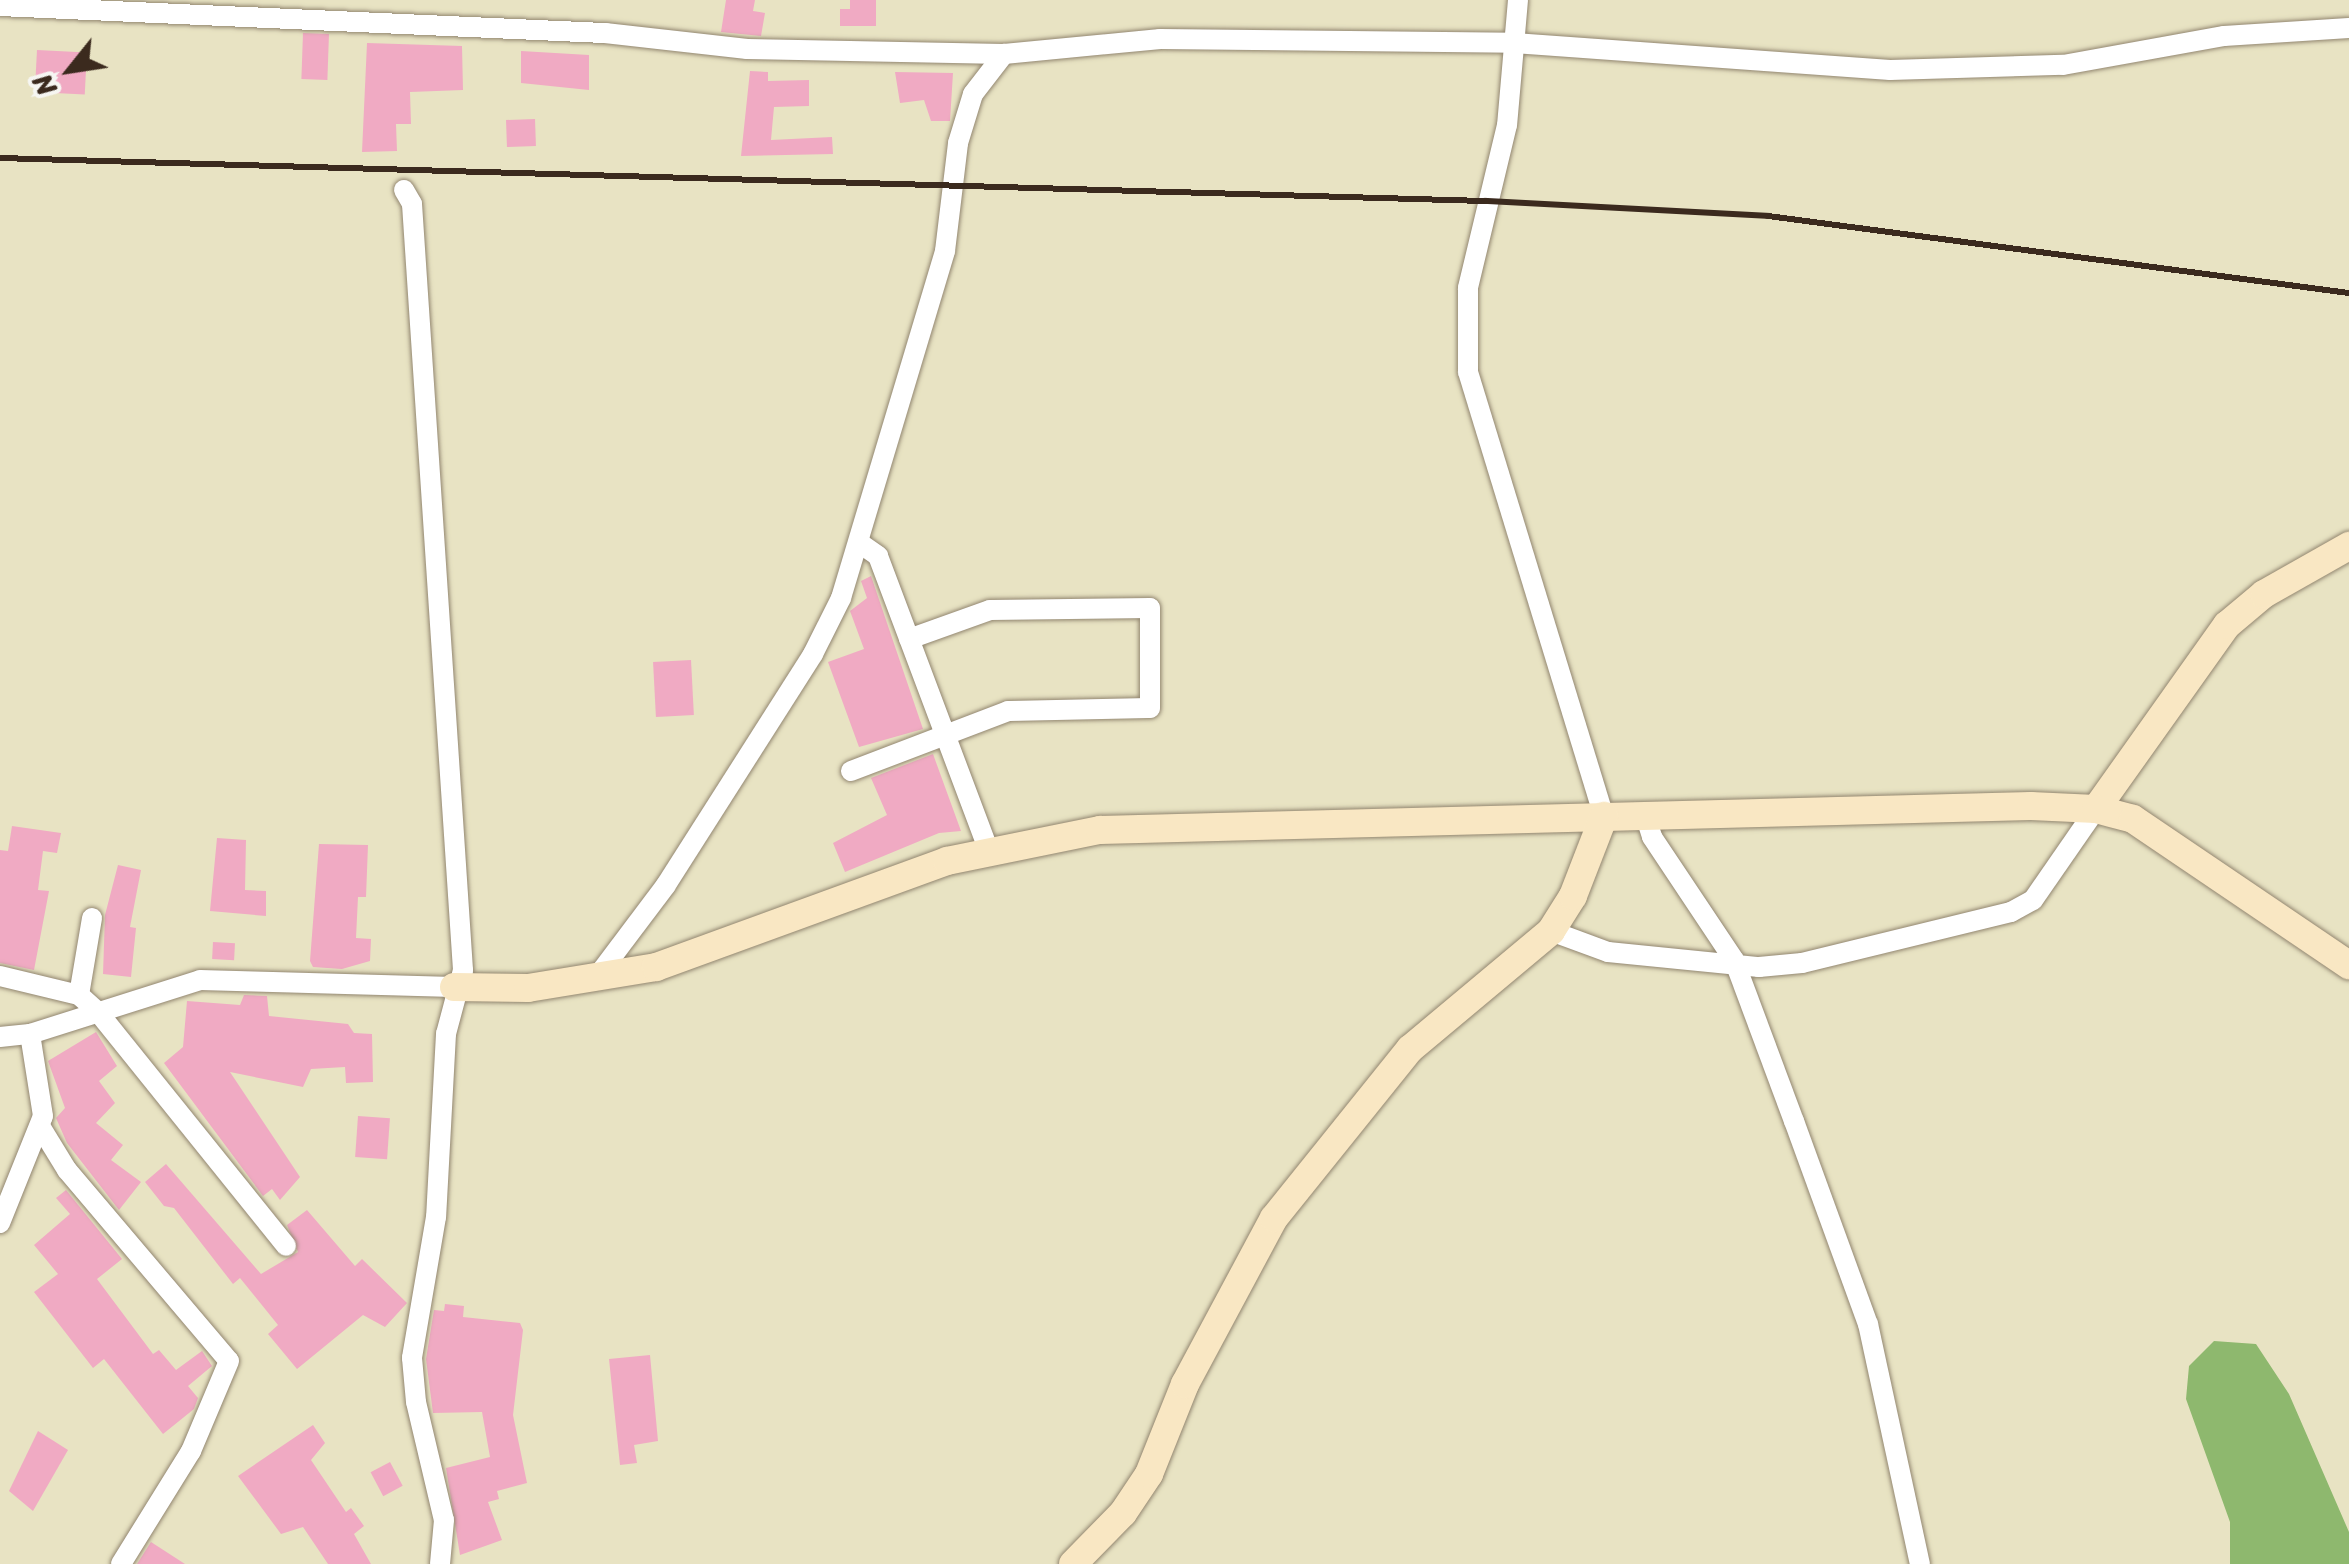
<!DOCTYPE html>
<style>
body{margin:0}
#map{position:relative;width:2349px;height:1564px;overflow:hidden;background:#e8e3c3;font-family:Sriracha,sans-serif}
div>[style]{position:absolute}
.forest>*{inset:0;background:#8eb86e}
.building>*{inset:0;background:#f0aac3;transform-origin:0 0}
.roads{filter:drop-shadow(0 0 2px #928670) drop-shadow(0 0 2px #928670)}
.street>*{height:20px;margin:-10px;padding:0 10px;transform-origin:10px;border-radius:10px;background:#fff}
.secondary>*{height:28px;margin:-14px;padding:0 14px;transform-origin:14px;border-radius:14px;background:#f9e7c3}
.rail>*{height:6px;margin:-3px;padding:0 3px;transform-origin:3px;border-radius:3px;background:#3b2a1e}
span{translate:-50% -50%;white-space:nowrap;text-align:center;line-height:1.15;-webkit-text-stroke:8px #f6f6f2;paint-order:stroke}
.north{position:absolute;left:20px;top:20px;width:100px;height:100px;-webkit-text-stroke:8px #f6f6f2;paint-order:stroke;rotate:240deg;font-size:28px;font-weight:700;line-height:40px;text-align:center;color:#3b2a1e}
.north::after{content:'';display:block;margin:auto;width:35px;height:45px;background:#3b2a1e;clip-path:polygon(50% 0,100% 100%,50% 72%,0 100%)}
</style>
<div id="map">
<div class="forest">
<div style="clip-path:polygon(2214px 1341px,2256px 1344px,2289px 1394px,2349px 1532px,2349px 1564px,2230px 1564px,2230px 1522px,2186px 1399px,2189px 1366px)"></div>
</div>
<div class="building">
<div style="clip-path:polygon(726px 0,755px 0,753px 11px,765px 13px,761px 36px,721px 32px)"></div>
<div style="clip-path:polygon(850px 0,876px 0,876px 26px,840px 26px,840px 9px,850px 9px)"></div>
<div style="left:303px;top:33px;width:26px;height:46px;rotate:2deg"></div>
<div style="clip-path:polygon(367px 43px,462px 46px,463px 90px,410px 92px,411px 124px,396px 124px,397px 151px,362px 152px)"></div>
<div style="left:37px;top:50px;width:50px;height:42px;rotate:3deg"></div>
<div style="clip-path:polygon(521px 51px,589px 55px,589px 90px,521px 83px)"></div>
<div style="clip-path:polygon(750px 71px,768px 72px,768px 81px,809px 80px,809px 106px,774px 107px,771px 140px,832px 137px,833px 154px,741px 156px)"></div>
<div style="clip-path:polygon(895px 72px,953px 73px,950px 121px,931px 121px,924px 100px,900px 103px)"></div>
<div style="left:535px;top:119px;width:27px;height:29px;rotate:88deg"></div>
<div style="clip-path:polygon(871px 576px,923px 729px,859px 747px,828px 662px,864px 649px,850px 611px,867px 598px,861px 581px)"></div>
<div style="left:691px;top:660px;width:55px;height:38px;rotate:87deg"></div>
<div style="clip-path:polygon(933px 754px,961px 831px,939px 833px,845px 872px,833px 843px,887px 815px,871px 778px)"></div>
<div style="clip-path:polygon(12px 826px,61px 833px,57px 853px,43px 851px,38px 890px,49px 891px,34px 970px,0 963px,0 850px,8px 851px)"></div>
<div style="clip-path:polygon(217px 838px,246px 840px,245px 890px,266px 891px,266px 916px,210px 911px)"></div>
<div style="clip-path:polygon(319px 844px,368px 845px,366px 897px,358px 897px,356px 938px,371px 939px,370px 961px,342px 969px,313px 967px,310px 961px)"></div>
<div style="clip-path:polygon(118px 865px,141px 870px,130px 927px,136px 928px,131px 977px,103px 974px,105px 915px)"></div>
<div style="left:213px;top:942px;width:22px;height:17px;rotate:3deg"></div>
<div style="clip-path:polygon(244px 995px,267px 996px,269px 1016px,348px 1024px,354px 1033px,372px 1034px,373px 1082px,346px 1083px,345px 1067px,311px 1069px,303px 1087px,230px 1072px,300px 1177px,280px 1200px,272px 1189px,263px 1196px,164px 1063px,183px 1047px,187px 1001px,240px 1005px)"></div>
<div style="clip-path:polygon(96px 1032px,117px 1066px,99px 1081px,115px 1103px,96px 1123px,123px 1145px,111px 1160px,141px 1182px,119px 1210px,67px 1143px,56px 1118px,65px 1108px,48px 1061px)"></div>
<div style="left:358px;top:1116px;width:32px;height:41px;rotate:4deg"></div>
<div style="clip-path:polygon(166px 1164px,261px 1274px,298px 1252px,287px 1225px,307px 1210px,355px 1266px,362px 1259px,407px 1303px,385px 1327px,363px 1315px,297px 1369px,268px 1334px,278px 1325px,240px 1278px,233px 1284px,174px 1208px,164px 1206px,145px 1182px)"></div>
<div style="clip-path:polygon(66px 1190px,122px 1259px,97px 1279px,153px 1354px,159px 1350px,176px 1370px,202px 1351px,212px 1366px,188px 1386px,198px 1398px,194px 1409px,163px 1434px,104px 1359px,93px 1368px,34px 1292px,58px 1274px,34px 1245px,70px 1214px,56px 1198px)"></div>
<div style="clip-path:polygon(445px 1304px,464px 1306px,463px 1317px,520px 1323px,523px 1330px,513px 1415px,527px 1483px,497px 1491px,499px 1499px,488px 1502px,502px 1540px,460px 1555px,446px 1468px,490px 1457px,482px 1412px,433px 1413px,426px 1359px,434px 1310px,444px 1311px)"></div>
<div style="clip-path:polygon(650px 1355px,658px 1441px,634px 1445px,637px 1463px,620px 1465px,609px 1359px)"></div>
<div style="clip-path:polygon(313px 1425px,325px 1443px,311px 1460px,346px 1512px,351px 1508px,364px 1526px,354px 1534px,371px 1564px,328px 1564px,303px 1527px,281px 1534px,238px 1476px)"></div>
<div style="clip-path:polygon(38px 1431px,68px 1450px,33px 1511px,9px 1491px)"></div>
<div style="left:390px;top:1462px;width:27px;height:22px;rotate:62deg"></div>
<div style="clip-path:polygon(151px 1542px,185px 1564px,137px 1564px)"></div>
</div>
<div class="roads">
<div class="street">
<div style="left:1518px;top:0;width:125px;rotate:95deg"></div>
<div style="left:1507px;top:125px;width:168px;rotate:103.5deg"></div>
<div style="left:1468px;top:288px;width:84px;rotate:90deg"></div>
<div style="left:1468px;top:372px;width:464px;rotate:73deg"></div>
<div style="left:0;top:6px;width:606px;rotate:2.56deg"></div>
<div style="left:605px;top:33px;width:143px;rotate:6.4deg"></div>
<div style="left:747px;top:49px;width:257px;rotate:1.1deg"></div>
<div style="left:1004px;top:54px;width:157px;rotate:-5.5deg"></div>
<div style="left:1160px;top:39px;width:354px;rotate:0.6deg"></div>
<div style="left:1514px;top:43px;width:377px;rotate:4.1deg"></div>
<div style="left:1890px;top:70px;width:173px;rotate:-1.7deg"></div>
<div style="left:2063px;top:65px;width:164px;rotate:-10.2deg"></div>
<div style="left:2224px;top:36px;width:125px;rotate:-3.7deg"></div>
<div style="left:404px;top:190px;width:16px;rotate:60deg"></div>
<div style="left:412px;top:204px;width:768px;rotate:86.19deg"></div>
<div style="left:463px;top:970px;width:66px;rotate:104.9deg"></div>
<div style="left:446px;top:1034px;width:183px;rotate:93.1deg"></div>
<div style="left:436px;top:1217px;width:143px;rotate:99.7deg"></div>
<div style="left:412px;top:1358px;width:44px;rotate:84.8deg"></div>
<div style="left:416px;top:1402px;width:121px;rotate:76.7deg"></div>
<div style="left:444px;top:1520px;width:44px;rotate:95.2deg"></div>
<div style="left:861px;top:544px;width:21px;rotate:35deg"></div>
<div style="left:878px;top:556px;width:313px;rotate:69.4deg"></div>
<div style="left:851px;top:771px;width:168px;rotate:-20.9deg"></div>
<div style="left:1008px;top:711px;width:142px;rotate:-1.2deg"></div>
<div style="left:1150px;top:708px;width:100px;rotate:-90deg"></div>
<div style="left:1150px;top:608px;width:160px;rotate:179.3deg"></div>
<div style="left:990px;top:610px;width:86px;rotate:160.3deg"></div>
<div style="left:1645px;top:815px;width:23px;rotate:72deg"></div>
<div style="left:1652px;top:837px;width:148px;rotate:56.3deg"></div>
<div style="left:1734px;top:960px;width:172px;rotate:69.6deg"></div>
<div style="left:1794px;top:1121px;width:216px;rotate:70deg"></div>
<div style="left:1868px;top:1324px;width:246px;rotate:77.8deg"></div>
<div style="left:1551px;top:931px;width:61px;rotate:20.2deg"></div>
<div style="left:1608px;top:952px;width:152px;rotate:5.7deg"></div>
<div style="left:1759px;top:967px;width:43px;rotate:-5.3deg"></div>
<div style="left:1802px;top:963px;width:215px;rotate:-13.7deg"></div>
<div style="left:2011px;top:912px;width:25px;rotate:-29deg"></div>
<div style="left:2033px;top:900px;width:111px;rotate:-55.3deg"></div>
<div style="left:0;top:976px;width:81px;rotate:13.5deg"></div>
<div style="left:79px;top:995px;width:25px;rotate:42deg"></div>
<div style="left:98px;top:1012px;width:300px;rotate:51.2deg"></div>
<div style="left:596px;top:978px;width:116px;rotate:-53deg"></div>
<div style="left:666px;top:885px;width:274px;rotate:-57.5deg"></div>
<div style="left:813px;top:654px;width:63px;rotate:-63.4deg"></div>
<div style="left:841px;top:598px;width:362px;rotate:-73.3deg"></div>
<div style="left:945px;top:251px;width:109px;rotate:-83.1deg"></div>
<div style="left:958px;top:143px;width:51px;rotate:-73deg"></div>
<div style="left:973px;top:94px;width:51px;rotate:-52.2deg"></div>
<div style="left:79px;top:995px;width:78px;rotate:-80.4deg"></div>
<div style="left:0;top:1037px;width:30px;rotate:-6deg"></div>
<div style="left:30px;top:1034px;width:178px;rotate:-17.6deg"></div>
<div style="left:200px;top:980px;width:254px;rotate:1.6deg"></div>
<div style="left:40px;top:1126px;width:52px;rotate:58.5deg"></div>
<div style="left:67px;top:1170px;width:250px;rotate:49.7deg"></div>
<div style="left:229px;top:1361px;width:98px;rotate:112.9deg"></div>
<div style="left:191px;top:1451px;width:133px;rotate:121.8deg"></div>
<div style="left:0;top:1223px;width:115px;rotate:-68.1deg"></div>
<div style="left:43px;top:1116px;width:83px;rotate:-99deg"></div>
</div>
<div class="secondary">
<div style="left:2096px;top:809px;width:226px;rotate:-54.6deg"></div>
<div style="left:2227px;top:625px;width:48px;rotate:-40deg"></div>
<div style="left:2264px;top:594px;width:98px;rotate:-29.5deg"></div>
<div style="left:454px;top:987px;width:74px;rotate:0.8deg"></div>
<div style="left:528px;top:988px;width:130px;rotate:-9.3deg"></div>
<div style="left:656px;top:967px;width:310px;rotate:-20deg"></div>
<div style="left:947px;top:861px;width:156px;rotate:-11.5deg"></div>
<div style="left:1100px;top:830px;width:931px;rotate:-1.48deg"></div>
<div style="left:2031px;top:806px;width:65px;rotate:2.6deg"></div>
<div style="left:2096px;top:809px;width:38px;rotate:15deg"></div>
<div style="left:2133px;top:819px;width:261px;rotate:34.1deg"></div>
<div style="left:1073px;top:1564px;width:71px;rotate:-45.6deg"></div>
<div style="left:1123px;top:1513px;width:47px;rotate:-56.3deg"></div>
<div style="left:1149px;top:1474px;width:97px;rotate:-68.2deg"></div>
<div style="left:1185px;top:1384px;width:188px;rotate:-61.8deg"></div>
<div style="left:1274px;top:1218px;width:217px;rotate:-51.2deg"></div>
<div style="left:1410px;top:1049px;width:184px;rotate:-39.9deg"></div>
<div style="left:1551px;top:931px;width:41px;rotate:-57.8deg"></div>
<div style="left:1573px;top:896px;width:86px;rotate:-68.8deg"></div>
</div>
</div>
<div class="rail">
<div style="left:0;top:158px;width:1487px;rotate:1.66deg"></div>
<div style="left:1486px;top:201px;width:282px;rotate:3deg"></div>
<div style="left:1768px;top:216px;width:586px;rotate:7.55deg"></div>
</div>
<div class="north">N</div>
</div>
